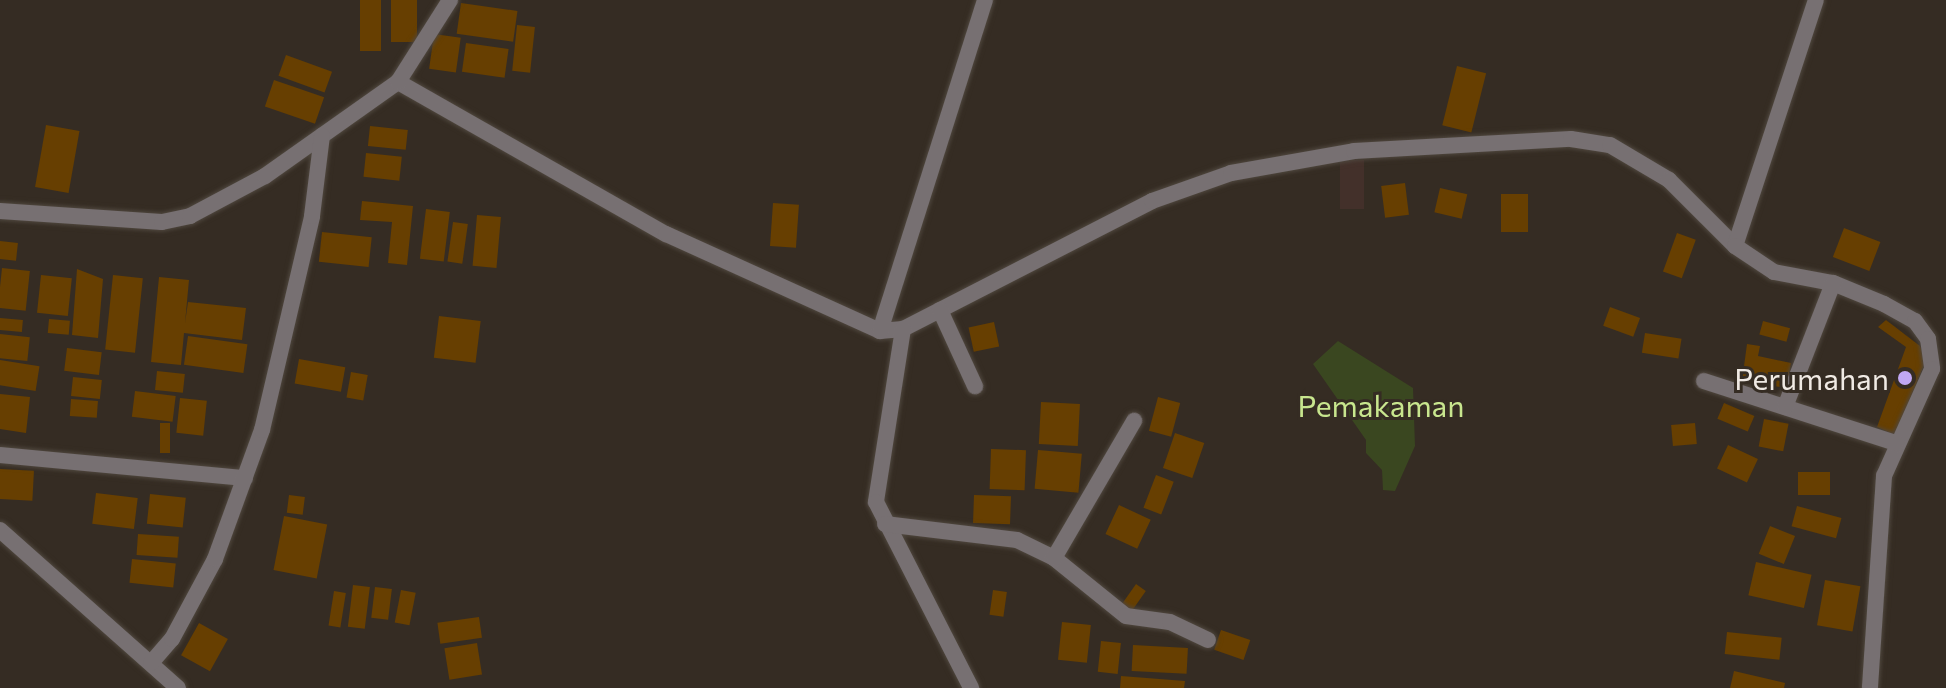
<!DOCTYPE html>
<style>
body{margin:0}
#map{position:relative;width:1946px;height:688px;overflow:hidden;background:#352c23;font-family:Commissioner,sans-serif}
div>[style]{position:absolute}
.commercial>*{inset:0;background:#43302a;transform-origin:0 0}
.green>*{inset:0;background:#3a4720}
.building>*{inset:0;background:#673f01;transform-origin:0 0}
.roads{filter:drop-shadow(0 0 2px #4f473e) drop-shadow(0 0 2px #4f473e)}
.minor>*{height:16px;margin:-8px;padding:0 8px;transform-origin:8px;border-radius:8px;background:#777072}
.dots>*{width:22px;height:22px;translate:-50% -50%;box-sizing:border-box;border:4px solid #352c23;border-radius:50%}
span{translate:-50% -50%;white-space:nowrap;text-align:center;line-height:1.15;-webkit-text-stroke:6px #352c23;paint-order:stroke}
.poi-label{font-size:30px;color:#f0eae4}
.right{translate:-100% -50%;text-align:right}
.park-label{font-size:30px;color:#c8e68e}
</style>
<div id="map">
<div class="commercial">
<div style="left:1364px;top:160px;width:49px;height:24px;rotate:90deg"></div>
</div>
<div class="green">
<div style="clip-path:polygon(1338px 341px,1413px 388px,1415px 446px,1395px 491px,1383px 490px,1382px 470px,1366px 453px,1366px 440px,1313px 364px)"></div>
</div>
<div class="building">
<div style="left:360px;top:0;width:21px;height:51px"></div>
<div style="left:391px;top:0;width:26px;height:42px"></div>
<div style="left:461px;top:3px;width:57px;height:31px;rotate:8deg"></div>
<div style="left:517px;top:25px;width:18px;height:46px;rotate:6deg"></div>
<div style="left:434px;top:34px;width:27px;height:35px;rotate:8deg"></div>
<div style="left:466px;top:43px;width:43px;height:29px;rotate:8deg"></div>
<div style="left:286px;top:55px;width:49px;height:22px;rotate:20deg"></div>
<div style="left:1457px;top:66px;width:30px;height:61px;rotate:14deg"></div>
<div style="left:274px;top:80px;width:53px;height:28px;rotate:19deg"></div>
<div style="left:46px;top:125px;width:34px;height:63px;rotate:10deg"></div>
<div style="left:370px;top:126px;width:38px;height:20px;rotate:6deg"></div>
<div style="left:366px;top:153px;width:36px;height:24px;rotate:6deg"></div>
<div style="left:1405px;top:183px;width:32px;height:24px;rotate:83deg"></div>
<div style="left:1440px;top:188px;width:28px;height:25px;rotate:13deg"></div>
<div style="left:1501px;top:194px;width:27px;height:38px"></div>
<div style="clip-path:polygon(362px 201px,413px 206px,407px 265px,388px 263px,392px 222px,360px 220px)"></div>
<div style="left:773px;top:203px;width:26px;height:43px;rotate:4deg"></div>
<div style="left:426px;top:209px;width:24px;height:50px;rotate:7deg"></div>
<div style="left:477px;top:215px;width:24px;height:51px;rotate:5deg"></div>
<div style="left:453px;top:222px;width:15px;height:40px;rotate:8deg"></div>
<div style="left:1844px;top:228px;width:39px;height:31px;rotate:21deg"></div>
<div style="left:322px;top:232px;width:50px;height:30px;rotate:6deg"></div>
<div style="left:1677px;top:233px;width:20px;height:41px;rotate:20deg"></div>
<div style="left:0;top:241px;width:18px;height:18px;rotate:6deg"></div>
<div style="left:2px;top:268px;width:28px;height:40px;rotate:6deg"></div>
<div style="clip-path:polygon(77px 269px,103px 279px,98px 338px,72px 335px)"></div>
<div style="left:41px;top:275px;width:31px;height:38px;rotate:6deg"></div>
<div style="left:113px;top:275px;width:30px;height:75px;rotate:6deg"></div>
<div style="clip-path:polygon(159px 277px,189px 280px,185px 323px,188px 302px,246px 308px,242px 340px,184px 333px,181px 365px,151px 362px)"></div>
<div style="left:1610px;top:307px;width:32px;height:20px;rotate:20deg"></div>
<div style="left:439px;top:316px;width:42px;height:42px;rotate:7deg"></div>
<div style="left:0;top:318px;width:23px;height:12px;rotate:5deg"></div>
<div style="left:49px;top:319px;width:21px;height:14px;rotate:5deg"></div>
<div style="clip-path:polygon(1886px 320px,1920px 346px,1926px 360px,1895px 435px,1877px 427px,1906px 347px,1878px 327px)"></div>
<div style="left:1763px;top:321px;width:28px;height:14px;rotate:15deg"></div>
<div style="left:994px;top:322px;width:25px;height:26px;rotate:78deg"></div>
<div style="left:1645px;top:333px;width:37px;height:20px;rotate:9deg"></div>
<div style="left:0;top:334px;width:30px;height:24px;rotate:6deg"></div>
<div style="left:188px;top:336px;width:60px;height:29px;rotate:8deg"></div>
<div style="clip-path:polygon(1747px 344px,1760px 346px,1758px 356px,1791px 363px,1787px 388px,1742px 381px)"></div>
<div style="left:67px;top:348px;width:35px;height:23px;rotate:7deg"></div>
<div style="left:299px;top:359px;width:47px;height:25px;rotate:10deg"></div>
<div style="left:0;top:360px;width:40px;height:25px;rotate:9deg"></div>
<div style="left:157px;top:371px;width:28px;height:19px;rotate:6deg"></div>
<div style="left:351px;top:372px;width:17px;height:26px;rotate:10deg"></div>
<div style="left:73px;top:377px;width:29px;height:19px;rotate:6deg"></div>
<div style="left:135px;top:391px;width:41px;height:26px;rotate:7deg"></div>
<div style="clip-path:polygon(0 394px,30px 397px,26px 433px,0 429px)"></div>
<div style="left:1158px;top:397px;width:23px;height:35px;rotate:15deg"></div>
<div style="left:180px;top:398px;width:27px;height:35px;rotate:6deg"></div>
<div style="left:71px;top:399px;width:27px;height:17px;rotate:4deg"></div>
<div style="left:1041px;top:402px;width:39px;height:42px;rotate:3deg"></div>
<div style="left:1724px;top:403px;width:33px;height:17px;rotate:23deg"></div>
<div style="left:1764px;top:419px;width:25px;height:28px;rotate:11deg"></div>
<div style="left:160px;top:423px;width:10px;height:30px"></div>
<div style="left:1695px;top:423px;width:21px;height:24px;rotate:85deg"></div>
<div style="left:1175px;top:433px;width:31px;height:37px;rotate:19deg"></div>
<div style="left:1728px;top:445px;width:33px;height:26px;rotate:25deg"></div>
<div style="left:991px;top:449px;width:35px;height:40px;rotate:2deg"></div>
<div style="left:1038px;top:450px;width:44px;height:39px;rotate:5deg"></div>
<div style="left:0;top:469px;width:34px;height:30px;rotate:3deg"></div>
<div style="left:1798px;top:472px;width:32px;height:23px"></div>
<div style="left:1156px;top:475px;width:19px;height:35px;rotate:21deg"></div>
<div style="left:96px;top:493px;width:42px;height:31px;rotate:7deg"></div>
<div style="left:150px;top:494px;width:36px;height:30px;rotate:6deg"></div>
<div style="left:289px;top:495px;width:16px;height:18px;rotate:7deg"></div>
<div style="left:974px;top:495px;width:37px;height:28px;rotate:2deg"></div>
<div style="left:1119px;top:505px;width:35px;height:32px;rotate:25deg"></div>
<div style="left:1797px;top:506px;width:46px;height:21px;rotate:15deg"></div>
<div style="left:284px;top:516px;width:44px;height:55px;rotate:11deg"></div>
<div style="left:1770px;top:526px;width:27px;height:30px;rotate:22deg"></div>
<div style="left:138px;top:534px;width:41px;height:21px;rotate:4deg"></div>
<div style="left:132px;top:559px;width:44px;height:24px;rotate:6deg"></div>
<div style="left:1756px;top:562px;width:57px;height:34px;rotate:13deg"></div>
<div style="left:1825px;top:580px;width:36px;height:46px;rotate:10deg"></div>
<div style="left:1136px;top:584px;width:12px;height:26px;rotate:35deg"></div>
<div style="left:353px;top:585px;width:17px;height:42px;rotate:7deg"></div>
<div style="left:375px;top:587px;width:17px;height:31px;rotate:7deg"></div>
<div style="left:401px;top:590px;width:15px;height:33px;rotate:11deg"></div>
<div style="left:993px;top:590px;width:14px;height:25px;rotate:8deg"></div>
<div style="left:334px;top:591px;width:12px;height:35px;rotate:9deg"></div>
<div style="left:479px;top:617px;width:21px;height:42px;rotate:82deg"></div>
<div style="left:1062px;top:622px;width:29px;height:38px;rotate:6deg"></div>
<div style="left:199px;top:623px;width:33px;height:37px;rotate:29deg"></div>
<div style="left:1221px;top:630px;width:31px;height:21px;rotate:19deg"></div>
<div style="left:1727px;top:632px;width:55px;height:22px;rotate:6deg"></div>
<div style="left:1101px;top:641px;width:20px;height:31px;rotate:6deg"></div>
<div style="left:477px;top:643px;width:32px;height:33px;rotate:81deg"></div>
<div style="left:1133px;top:645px;width:55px;height:26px;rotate:3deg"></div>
<div style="clip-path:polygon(1734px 671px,1785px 683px,1784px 688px,1730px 688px)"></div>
<div style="clip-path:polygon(1121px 676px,1185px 681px,1184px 688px,1120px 688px)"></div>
</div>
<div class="roads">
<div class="minor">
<div style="left:398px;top:82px;width:308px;rotate:29.6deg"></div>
<div style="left:666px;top:234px;width:235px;rotate:24.4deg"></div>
<div style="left:880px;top:331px;width:23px;rotate:-5deg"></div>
<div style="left:903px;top:329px;width:280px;rotate:-27.2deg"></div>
<div style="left:1152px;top:201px;width:84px;rotate:-19.5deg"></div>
<div style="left:1231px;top:173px;width:125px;rotate:-10.1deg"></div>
<div style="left:1354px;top:151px;width:217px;rotate:-3.2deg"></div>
<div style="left:1571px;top:139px;width:39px;rotate:9deg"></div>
<div style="left:1610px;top:145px;width:69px;rotate:30.7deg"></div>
<div style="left:1669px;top:180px;width:93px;rotate:45deg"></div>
<div style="left:1735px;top:246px;width:259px;rotate:-71.8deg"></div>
<div style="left:0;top:211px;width:162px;rotate:3.9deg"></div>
<div style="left:162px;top:222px;width:29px;rotate:-12deg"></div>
<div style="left:190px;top:216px;width:85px;rotate:-28.1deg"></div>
<div style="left:265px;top:176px;width:163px;rotate:-35.3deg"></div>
<div style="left:398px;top:82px;width:97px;rotate:-57.6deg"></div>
<div style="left:1735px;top:246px;width:47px;rotate:33.7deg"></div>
<div style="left:1774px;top:272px;width:60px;rotate:10.6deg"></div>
<div style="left:1833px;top:283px;width:55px;rotate:22.4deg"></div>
<div style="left:1884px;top:304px;width:35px;rotate:29deg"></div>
<div style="left:1915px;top:321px;width:22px;rotate:54deg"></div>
<div style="left:1928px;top:339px;width:30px;rotate:82deg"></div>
<div style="left:1932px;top:369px;width:117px;rotate:114.2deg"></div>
<div style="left:1884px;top:476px;width:212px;rotate:93.8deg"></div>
<div style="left:940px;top:310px;width:84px;rotate:65.3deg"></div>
<div style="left:903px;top:329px;width:175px;rotate:98.9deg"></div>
<div style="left:876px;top:502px;width:209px;rotate:62.9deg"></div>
<div style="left:880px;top:331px;width:347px;rotate:-72.4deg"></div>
<div style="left:1704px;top:381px;width:202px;rotate:17.9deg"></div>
<div style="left:1785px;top:407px;width:133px;rotate:-68.8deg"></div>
<div style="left:0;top:455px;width:246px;rotate:5.4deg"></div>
<div style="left:885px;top:524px;width:133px;rotate:6.9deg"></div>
<div style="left:1017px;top:540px;width:41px;rotate:25.9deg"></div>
<div style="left:1054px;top:558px;width:92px;rotate:38.9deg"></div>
<div style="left:1126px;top:616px;width:44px;rotate:7.8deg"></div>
<div style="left:1170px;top:622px;width:42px;rotate:25.3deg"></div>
<div style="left:0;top:530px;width:238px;rotate:41.6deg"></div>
<div style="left:1054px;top:558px;width:159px;rotate:-59.7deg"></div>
<div style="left:151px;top:663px;width:32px;rotate:-49deg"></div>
<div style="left:172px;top:639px;width:91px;rotate:-61.7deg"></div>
<div style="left:215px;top:559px;width:137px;rotate:-70deg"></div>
<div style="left:262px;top:430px;width:220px;rotate:-76.8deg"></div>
<div style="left:312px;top:216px;width:81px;rotate:-82.9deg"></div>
</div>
</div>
<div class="dots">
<div style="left:1905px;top:378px;background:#c1a8f3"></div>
</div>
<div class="poi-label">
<span class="right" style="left:1889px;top:378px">Perumahan</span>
</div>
<div class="park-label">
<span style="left:1381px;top:405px">Pemakaman</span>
</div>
</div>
